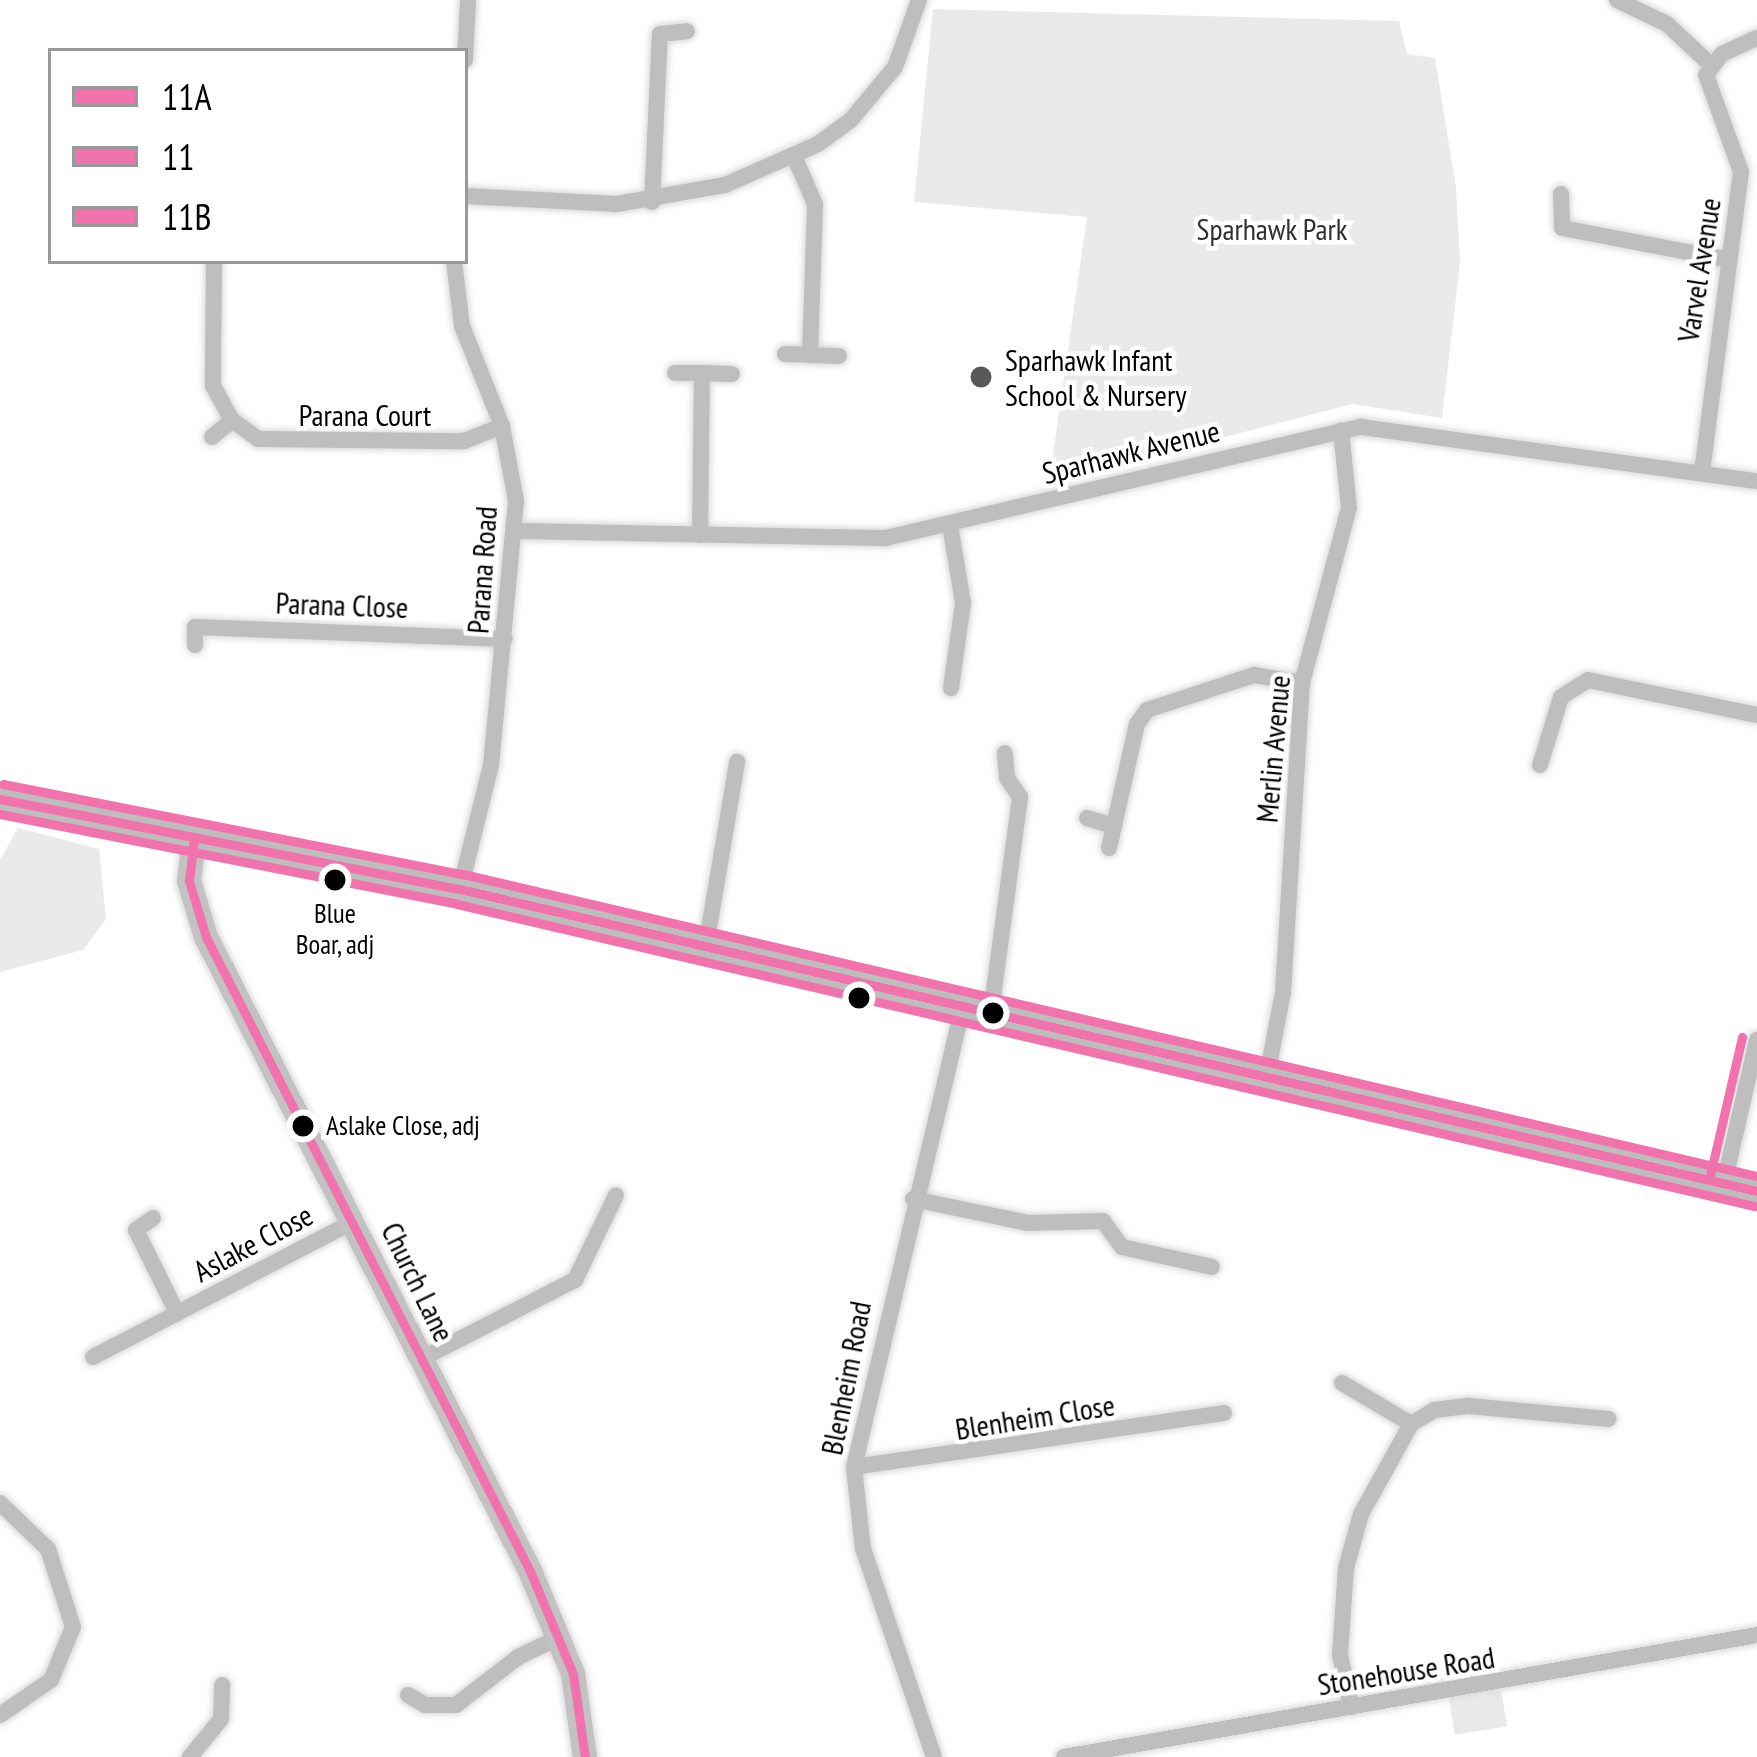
<!DOCTYPE html>
<style>
body{margin:0}
#map{position:relative;width:1757px;height:1757px;overflow:hidden;background:#fff;font-family:"PT Sans Narrow",sans-serif}
div>[style]{position:absolute}
.green>*{inset:0;background:#eaeaea;transform-origin:0 0}
.roads{filter:drop-shadow(0 0 3px #dbdbdb) drop-shadow(0 0 3px #dbdbdb)}
.street>*{height:16px;margin:-8px;padding:0 8px;transform-origin:8px;border-radius:8px;background:#bebebe}
.secondary>*{height:24px;margin:-12px;padding:0 12px;transform-origin:12px;border-radius:12px;background:#c2c2c2}
.primary>*{height:24px;margin:-12px;padding:0 12px;transform-origin:12px;border-radius:12px;background:#bdbdbd}
.bus-1>*{height:9px;margin:-4.5px;padding:0 4.5px;transform-origin:4.5px;border-radius:4.5px;background:#f172ac}
.bus-2>*{height:9px;margin:-4.5px;padding:0 4.5px;transform-origin:4.5px;border-radius:4.5px;background:#f172ac}
.bus-3>*{height:9px;margin:-4.5px;padding:0 4.5px;transform-origin:4.5px;border-radius:4.5px;background:#f172ac}
.dots>*{width:33px;height:33px;translate:-50% -50%;box-sizing:border-box;border:6px solid #fff;border-radius:50%}
span{translate:-50% -50%;white-space:nowrap;text-align:center;line-height:1.15;-webkit-text-stroke:9px #fff;paint-order:stroke}
.bus-label{font-size:27px;color:#000}
.left{translate:0 -50%;text-align:left}
.park-label{font-size:30px;color:#303030}
.street-label{font-size:30px;color:#000}
.poi-label{font-size:30px;color:#000}
.legend{position:absolute;left:48px;top:48px;width:420px;height:216px;box-sizing:border-box;background:#fff;border:3px solid #999;margin:0;padding:15px 21px;list-style:none;font-size:36px;color:#000}
.legend li{display:flex;align-items:center;gap:24px;height:60px}
.legend b{width:60px;border:3px solid #999}
</style>
<div id="map">
<div class="green">
<div style="clip-path:polygon(933px 9px,1399px 21px,1407px 54px,1435px 58px,1456px 188px,1460px 262px,1442px 418px,1352px 404px,1049px 483px,1087px 217px,914px 202px)"></div>
<div style="clip-path:polygon(18px 828px,99px 849px,106px 919px,83px 950px,0 972px,0 860px)"></div>
<div style="left:1501px;top:1689px;width:38px;height:53px;rotate:81deg"></div>
</div>
<div class="roads">
<div class="street">
<div style="left:1617px;top:0;width:55px;rotate:25.6deg"></div>
<div style="left:1667px;top:24px;width:62px;rotate:43deg"></div>
<div style="left:465px;top:60px;width:60px;rotate:-87.1deg"></div>
<div style="left:1561px;top:194px;width:34px;rotate:88deg"></div>
<div style="left:1562px;top:228px;width:166px;rotate:10.8deg"></div>
<div style="left:465px;top:196px;width:152px;rotate:3deg"></div>
<div style="left:617px;top:204px;width:110px;rotate:-10deg"></div>
<div style="left:725px;top:185px;width:102px;rotate:-23.8deg"></div>
<div style="left:818px;top:144px;width:39px;rotate:-36deg"></div>
<div style="left:850px;top:121px;width:70px;rotate:-50.2deg"></div>
<div style="left:895px;top:67px;width:71px;rotate:-70.3deg"></div>
<div style="left:652px;top:202px;width:168px;rotate:-87.3deg"></div>
<div style="left:660px;top:34px;width:27px;rotate:-6deg"></div>
<div style="left:214px;top:261px;width:125px;rotate:90.5deg"></div>
<div style="left:213px;top:386px;width:39px;rotate:61deg"></div>
<div style="left:232px;top:420px;width:32px;rotate:36deg"></div>
<div style="left:258px;top:439px;width:206px;rotate:0.6deg"></div>
<div style="left:464px;top:441px;width:41px;rotate:-21.5deg"></div>
<div style="left:454px;top:261px;width:65px;rotate:83deg"></div>
<div style="left:462px;top:326px;width:108px;rotate:68.2deg"></div>
<div style="left:502px;top:426px;width:76px;rotate:79.4deg"></div>
<div style="left:516px;top:501px;width:265px;rotate:95.4deg"></div>
<div style="left:491px;top:765px;width:128px;rotate:104deg"></div>
<div style="left:785px;top:354px;width:25px;rotate:2deg"></div>
<div style="left:810px;top:355px;width:151px;rotate:-88.1deg"></div>
<div style="left:815px;top:204px;width:52px;rotate:-113.6deg"></div>
<div style="left:810px;top:355px;width:29px;rotate:2deg"></div>
<div style="left:675px;top:373px;width:27px"></div>
<div style="left:702px;top:373px;width:162px;rotate:90.7deg"></div>
<div style="left:702px;top:373px;width:30px;rotate:2deg"></div>
<div style="left:212px;top:437px;width:26px;rotate:-40deg"></div>
<div style="left:1702px;top:472px;width:303px;rotate:-82.6deg"></div>
<div style="left:1741px;top:172px;width:103px;rotate:-109.8deg"></div>
<div style="left:1706px;top:75px;width:26px;rotate:-53deg"></div>
<div style="left:1722px;top:54px;width:38px;rotate:-25deg"></div>
<div style="left:950px;top:525px;width:79px;rotate:80.5deg"></div>
<div style="left:963px;top:603px;width:86px;rotate:98deg"></div>
<div style="left:515px;top:531px;width:371px;rotate:1.1deg"></div>
<div style="left:886px;top:538px;width:488px;rotate:-13.2deg"></div>
<div style="left:1361px;top:427px;width:400px;rotate:7.8deg"></div>
<div style="left:195px;top:645px;width:18px;rotate:-90deg"></div>
<div style="left:195px;top:627px;width:310px;rotate:2.2deg"></div>
<div style="left:1540px;top:765px;width:71px;rotate:-72.8deg"></div>
<div style="left:1561px;top:697px;width:32px;rotate:-32deg"></div>
<div style="left:1588px;top:680px;width:173px;rotate:11.7deg"></div>
<div style="left:1087px;top:818px;width:27px;rotate:17deg"></div>
<div style="left:1109px;top:848px;width:127px;rotate:-77.3deg"></div>
<div style="left:1137px;top:724px;width:17px;rotate:-54deg"></div>
<div style="left:1147px;top:710px;width:113px;rotate:-18.1deg"></div>
<div style="left:1254px;top:675px;width:49px;rotate:9.5deg"></div>
<div style="left:706px;top:946px;width:187px;rotate:-80.4deg"></div>
<div style="left:991px;top:1012px;width:217px;rotate:-82.3deg"></div>
<div style="left:1020px;top:797px;width:23px;rotate:-124deg"></div>
<div style="left:1007px;top:778px;width:25px;rotate:-95deg"></div>
<div style="left:1267px;top:1076px;width:86px;rotate:-79.2deg"></div>
<div style="left:1283px;top:992px;width:310px;rotate:-86.5deg"></div>
<div style="left:1302px;top:683px;width:181px;rotate:-75deg"></div>
<div style="left:1349px;top:508px;width:78px;rotate:-95.9deg"></div>
<div style="left:1724px;top:1183px;width:147px;rotate:-77deg"></div>
<div style="left:913px;top:1199px;width:117px;rotate:11.8deg"></div>
<div style="left:1028px;top:1223px;width:75px;rotate:-1.5deg"></div>
<div style="left:1103px;top:1221px;width:32px;rotate:54deg"></div>
<div style="left:1122px;top:1247px;width:92px;rotate:12.5deg"></div>
<div style="left:153px;top:1218px;width:21px;rotate:145deg"></div>
<div style="left:136px;top:1230px;width:93px;rotate:63.7deg"></div>
<div style="left:93px;top:1357px;width:294px;rotate:-27.5deg"></div>
<div style="left:423px;top:1358px;width:171px;rotate:-27.2deg"></div>
<div style="left:575px;top:1280px;width:94px;rotate:-64.2deg"></div>
<div style="left:1342px;top:1383px;width:80px;rotate:30.7deg"></div>
<div style="left:854px;top:1467px;width:374px;rotate:-8.3deg"></div>
<div style="left:0;top:1503px;width:66px;rotate:43.8deg"></div>
<div style="left:48px;top:1549px;width:82px;rotate:72.2deg"></div>
<div style="left:73px;top:1627px;width:57px;rotate:112.5deg"></div>
<div style="left:51px;top:1680px;width:62px;rotate:145.5deg"></div>
<div style="left:408px;top:1695px;width:20px;rotate:30deg"></div>
<div style="left:425px;top:1705px;width:31px"></div>
<div style="left:456px;top:1705px;width:78px;rotate:-37.7deg"></div>
<div style="left:518px;top:1657px;width:47px;rotate:-25.5deg"></div>
<div style="left:1351px;top:1707px;width:53px;rotate:-101.9deg"></div>
<div style="left:1340px;top:1655px;width:87px;rotate:-86.1deg"></div>
<div style="left:1346px;top:1568px;width:56px;rotate:-74.5deg"></div>
<div style="left:1361px;top:1514px;width:103px;rotate:-60.9deg"></div>
<div style="left:1411px;top:1424px;width:27px;rotate:-31deg"></div>
<div style="left:1434px;top:1410px;width:35px;rotate:-7deg"></div>
<div style="left:1469px;top:1406px;width:140px;rotate:5.3deg"></div>
<div style="left:190px;top:1757px;width:49px;rotate:-50.8deg"></div>
<div style="left:221px;top:1719px;width:34px;rotate:-88deg"></div>
<div style="left:934px;top:1757px;width:220px;rotate:-108.8deg"></div>
<div style="left:863px;top:1549px;width:82px;rotate:-96.3deg"></div>
<div style="left:854px;top:1467px;width:474px;rotate:-76.7deg"></div>
<div style="left:1064px;top:1757px;width:704px;rotate:-9.98deg"></div>
</div>
<div class="secondary">
<div style="left:194px;top:839px;width:42px;rotate:96.8deg"></div>
<div style="left:189px;top:881px;width:59px;rotate:73.1deg"></div>
<div style="left:206px;top:937px;width:712px;rotate:62.93deg"></div>
<div style="left:530px;top:1571px;width:112px;rotate:67.3deg"></div>
<div style="left:573px;top:1674px;width:84px;rotate:81.8deg"></div>
</div>
<div class="primary">
<div style="left:0;top:799px;width:469px;rotate:11.1deg"></div>
<div style="left:460px;top:889px;width:1332px;rotate:13.11deg"></div>
</div>
</div>
<div class="bus-1">
<div style="left:0;top:799px;width:469px;rotate:11.1deg"></div>
<div style="left:460px;top:889px;width:1332px;rotate:13.11deg"></div>
<div style="left:194px;top:839px;width:42px;rotate:96.8deg"></div>
<div style="left:189px;top:881px;width:59px;rotate:73.1deg"></div>
<div style="left:206px;top:937px;width:712px;rotate:62.93deg"></div>
<div style="left:530px;top:1571px;width:112px;rotate:67.3deg"></div>
<div style="left:573px;top:1674px;width:84px;rotate:81.8deg"></div>
</div>
<div class="bus-2">
<div style="left:0;top:814px;width:466px;rotate:11.1deg"></div>
<div style="left:457px;top:904px;width:1332px;rotate:13.11deg"></div>
</div>
<div class="bus-3">
<div style="left:3px;top:784px;width:469px;rotate:11.1deg"></div>
<div style="left:463px;top:874px;width:1329px;rotate:13.14deg"></div>
<div style="left:1709px;top:1180px;width:147px;rotate:-77deg"></div>
</div>
<div class="dots">
<div style="left:981px;top:377px;background:#595959"></div>
<div style="left:335px;top:880px;background:#000"></div>
<div style="left:859px;top:998px;background:#000"></div>
<div style="left:993px;top:1013px;background:#000"></div>
<div style="left:303px;top:1126px;background:#000"></div>
</div>
<div class="bus-label">
<span style="left:335px;top:929px">Blue<br>Boar, adj</span>
<span class="left" style="left:326px;top:1126px">Aslake Close, adj</span>
</div>
<div class="park-label">
<span style="left:1272px;top:229px">Sparhawk Park</span>
</div>
<div class="street-label">
<span style="left:1699px;top:270px;rotate:-81deg">Varvel Avenue</span>
<span style="left:365px;top:415px">Parana Court</span>
<span style="left:1131px;top:452px;rotate:-14deg">Sparhawk Avenue</span>
<span style="left:482px;top:570px;rotate:-86deg">Parana Road</span>
<span style="left:342px;top:605px;rotate:2deg">Parana Close</span>
<span style="left:1273px;top:749px;rotate:-85deg">Merlin Avenue</span>
<span style="left:253px;top:1243px;rotate:-28deg">Aslake Close</span>
<span style="left:418px;top:1282px;rotate:64deg">Church Lane</span>
<span style="left:846px;top:1378px;rotate:-79deg">Blenheim Road</span>
<span style="left:1035px;top:1417px;rotate:-9deg">Blenheim Close</span>
<span style="left:1406px;top:1671px;rotate:-9deg">Stonehouse Road</span>
</div>
<div class="poi-label">
<span class="left" style="left:1005px;top:377px">Sparhawk Infant<br>School &amp; Nursery</span>
</div>
<ul class="legend">
<li><b style="height:15px;background:#f172ac"></b>11A</li>
<li><b style="height:15px;background:#f172ac"></b>11</li>
<li><b style="height:15px;background:#f172ac"></b>11B</li>
</ul>
</div>
